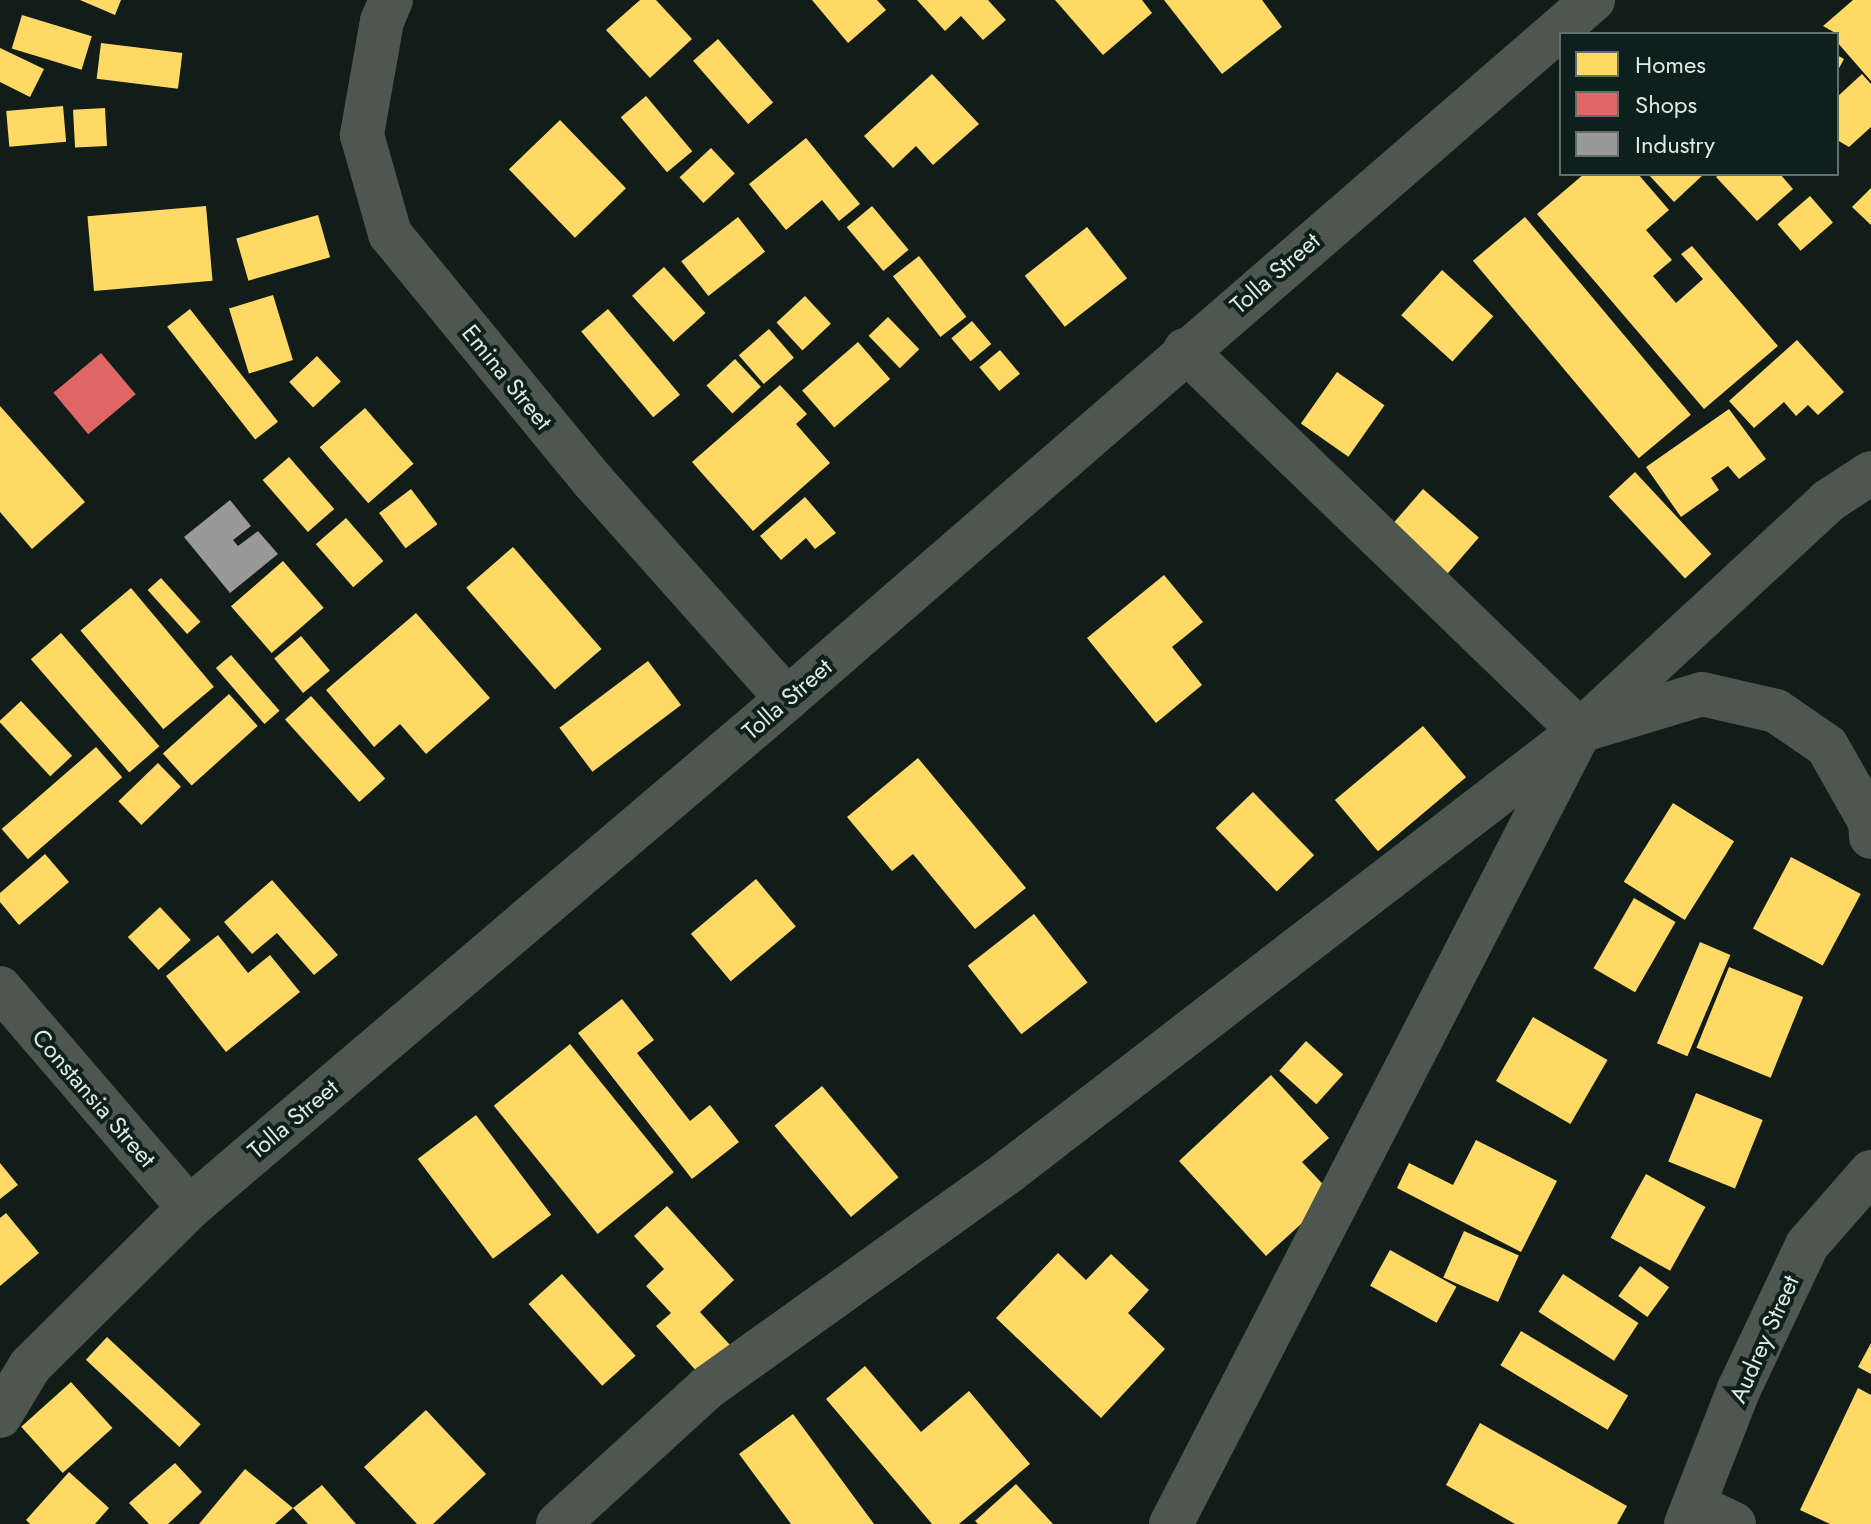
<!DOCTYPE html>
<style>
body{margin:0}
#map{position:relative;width:1871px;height:1524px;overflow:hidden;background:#121c19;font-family:Jost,sans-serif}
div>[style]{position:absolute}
.homes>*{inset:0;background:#ffd966;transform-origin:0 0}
.shops>*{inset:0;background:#e06666;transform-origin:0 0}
.industry>*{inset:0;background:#999}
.minor>*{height:44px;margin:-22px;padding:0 22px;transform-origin:22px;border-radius:22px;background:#4d564f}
span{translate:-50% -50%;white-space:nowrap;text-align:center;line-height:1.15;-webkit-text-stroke:8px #0f1f1b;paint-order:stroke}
.street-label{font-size:24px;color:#dee8e5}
.legend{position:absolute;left:1559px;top:32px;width:280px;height:144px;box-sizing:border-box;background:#0f1f1b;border:2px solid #626f6c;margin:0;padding:10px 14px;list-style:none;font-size:24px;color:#dee8e5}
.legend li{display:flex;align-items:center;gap:16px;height:40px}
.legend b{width:40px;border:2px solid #626f6c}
</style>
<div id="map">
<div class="homes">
<div style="clip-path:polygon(80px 0,121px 0,115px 15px)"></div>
<div style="clip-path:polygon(640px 0,656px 0,692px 39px,650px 78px,606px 30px)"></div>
<div style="clip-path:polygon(812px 0,877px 0,886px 10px,848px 43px)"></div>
<div style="clip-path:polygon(917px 0,988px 0,1006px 20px,983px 40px,961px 16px,945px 31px)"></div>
<div style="clip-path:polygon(1055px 0,1142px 0,1152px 13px,1103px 55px)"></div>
<div style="clip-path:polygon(1164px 0,1262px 0,1282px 27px,1222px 74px)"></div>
<div style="clip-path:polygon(1853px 0,1871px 0,1871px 81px,1837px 42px,1837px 34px,1823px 26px)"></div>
<div style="left:22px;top:15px;width:73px;height:35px;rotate:17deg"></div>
<div style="left:718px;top:39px;width:84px;height:33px;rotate:49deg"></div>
<div style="left:101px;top:43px;width:82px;height:36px;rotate:7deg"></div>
<div style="clip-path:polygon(0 48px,44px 69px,30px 97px,0 82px)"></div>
<div style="clip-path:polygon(1837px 55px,1844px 59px,1837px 72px)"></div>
<div style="clip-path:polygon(932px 74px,979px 124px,933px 165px,916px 146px,893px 168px,864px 136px)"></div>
<div style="clip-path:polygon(1862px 74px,1871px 84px,1871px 127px,1849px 147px,1837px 140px,1837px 97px)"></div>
<div style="left:646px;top:96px;width:72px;height:33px;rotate:50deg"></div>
<div style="left:63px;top:106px;width:36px;height:57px;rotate:85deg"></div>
<div style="left:105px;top:108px;width:38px;height:32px;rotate:87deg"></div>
<div style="left:560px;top:120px;width:95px;height:71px;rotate:46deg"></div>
<div style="clip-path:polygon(806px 138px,860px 204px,839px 221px,822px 200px,786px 230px,749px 184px)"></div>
<div style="left:711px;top:148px;width:35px;height:43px;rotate:47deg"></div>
<div style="clip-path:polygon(1584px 174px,1638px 174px,1669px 210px,1646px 230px,1672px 260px,1653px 276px,1676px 303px,1703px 279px,1681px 254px,1692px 246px,1778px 346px,1704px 409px,1537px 214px)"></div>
<div style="clip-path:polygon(1648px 174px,1704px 174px,1674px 202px)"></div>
<div style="clip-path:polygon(1720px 174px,1780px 174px,1793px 189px,1757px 221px,1716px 177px)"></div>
<div style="clip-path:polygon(1871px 188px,1871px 225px,1852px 207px)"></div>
<div style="left:1810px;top:196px;width:35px;height:43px;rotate:49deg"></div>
<div style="left:206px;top:206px;width:75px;height:119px;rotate:85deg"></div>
<div style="left:872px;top:206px;width:57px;height:33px;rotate:50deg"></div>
<div style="left:318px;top:215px;width:44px;height:85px;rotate:74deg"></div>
<div style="left:738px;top:217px;width:44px;height:72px;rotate:52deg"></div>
<div style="left:1525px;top:217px;width:258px;height:68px;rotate:50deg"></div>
<div style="left:1087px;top:227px;width:65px;height:79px;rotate:52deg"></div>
<div style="left:919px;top:256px;width:77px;height:33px;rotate:52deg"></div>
<div style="left:664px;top:267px;width:62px;height:43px;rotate:48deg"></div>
<div style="left:1442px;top:270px;width:69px;height:61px;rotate:42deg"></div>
<div style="left:273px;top:295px;width:68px;height:46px;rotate:73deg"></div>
<div style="left:805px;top:296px;width:38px;height:39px;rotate:47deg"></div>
<div style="left:190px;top:309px;width:143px;height:29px;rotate:52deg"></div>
<div style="left:608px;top:309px;width:112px;height:35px;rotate:50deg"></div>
<div style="left:888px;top:317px;width:45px;height:27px;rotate:46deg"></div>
<div style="left:972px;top:321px;width:30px;height:27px;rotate:50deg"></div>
<div style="left:769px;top:329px;width:38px;height:40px;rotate:49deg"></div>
<div style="clip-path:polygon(1797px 340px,1844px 392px,1818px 415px,1808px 405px,1796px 416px,1784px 402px,1754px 428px,1729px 401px)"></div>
<div style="left:858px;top:342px;width:49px;height:74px;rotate:49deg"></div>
<div style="left:1000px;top:350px;width:31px;height:27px;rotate:50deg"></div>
<div style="left:317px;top:356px;width:35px;height:38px;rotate:47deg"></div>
<div style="left:735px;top:359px;width:38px;height:39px;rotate:47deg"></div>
<div style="left:1337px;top:372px;width:58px;height:63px;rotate:35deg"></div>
<div style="clip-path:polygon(780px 385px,807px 414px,796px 424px,830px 463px,753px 531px,692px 462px)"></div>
<div style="clip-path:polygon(0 406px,85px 502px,32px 549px,0 512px)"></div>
<div style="left:365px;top:408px;width:74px;height:60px;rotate:49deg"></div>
<div style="clip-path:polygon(1729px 409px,1766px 459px,1739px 479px,1728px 466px,1711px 478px,1719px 490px,1681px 517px,1646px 467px)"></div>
<div style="left:289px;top:457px;width:69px;height:35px;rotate:49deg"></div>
<div style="left:1635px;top:472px;width:112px;height:36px;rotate:47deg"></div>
<div style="left:411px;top:489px;width:44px;height:40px;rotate:53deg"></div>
<div style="left:1423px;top:489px;width:74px;height:48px;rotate:41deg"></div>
<div style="clip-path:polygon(805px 497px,836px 533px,815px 549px,806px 538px,781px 560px,760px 536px)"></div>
<div style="left:346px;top:518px;width:57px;height:40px;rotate:49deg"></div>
<div style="left:513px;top:547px;width:135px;height:62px;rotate:49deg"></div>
<div style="left:283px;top:561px;width:62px;height:69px;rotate:49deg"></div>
<div style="clip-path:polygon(1164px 575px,1203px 622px,1172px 647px,1202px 685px,1156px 723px,1087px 638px)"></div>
<div style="left:161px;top:578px;width:59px;height:18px;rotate:48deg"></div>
<div style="left:131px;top:588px;width:129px;height:66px;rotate:50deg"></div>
<div style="clip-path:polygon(416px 613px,490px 698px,426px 754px,400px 724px,374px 747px,326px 690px)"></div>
<div style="left:61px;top:633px;width:150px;height:40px;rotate:49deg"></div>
<div style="left:301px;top:636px;width:45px;height:35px;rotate:50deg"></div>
<div style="left:231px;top:655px;width:74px;height:20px;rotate:49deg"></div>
<div style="left:648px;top:661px;width:55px;height:111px;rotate:53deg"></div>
<div style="left:229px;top:694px;width:43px;height:89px;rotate:48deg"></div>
<div style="left:311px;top:696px;width:111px;height:35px;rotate:48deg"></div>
<div style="left:21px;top:701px;width:75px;height:30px;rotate:47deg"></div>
<div style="left:1423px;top:726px;width:67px;height:115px;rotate:50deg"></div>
<div style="left:96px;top:747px;width:40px;height:125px;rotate:49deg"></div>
<div style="clip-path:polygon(918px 758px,1026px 888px,975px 929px,913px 854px,892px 871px,847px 817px)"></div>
<div style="left:158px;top:763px;width:33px;height:55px;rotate:46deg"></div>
<div style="left:1253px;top:792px;width:88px;height:52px;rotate:46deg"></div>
<div style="left:1673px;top:803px;width:72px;height:93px;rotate:32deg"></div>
<div style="clip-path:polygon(45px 854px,69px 882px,19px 925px,0 902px,0 893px)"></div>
<div style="left:1791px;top:857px;width:79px;height:81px;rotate:28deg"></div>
<div style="left:756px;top:879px;width:62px;height:85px;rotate:50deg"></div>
<div style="clip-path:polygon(272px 880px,338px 955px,314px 975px,277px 933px,252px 954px,224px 922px)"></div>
<div style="left:1634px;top:898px;width:48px;height:81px;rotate:30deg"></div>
<div style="left:160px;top:907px;width:45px;height:44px;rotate:47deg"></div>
<div style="left:1034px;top:914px;width:87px;height:84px;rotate:52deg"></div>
<div style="clip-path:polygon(218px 935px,248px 973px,270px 955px,300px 992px,226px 1052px,166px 976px)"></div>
<div style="left:1700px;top:942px;width:33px;height:110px;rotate:23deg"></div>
<div style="left:1729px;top:967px;width:80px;height:87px;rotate:22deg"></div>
<div style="clip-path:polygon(622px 999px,654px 1040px,637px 1053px,690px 1121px,710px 1105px,739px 1142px,692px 1179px,578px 1033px)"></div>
<div style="left:1533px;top:1017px;width:86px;height:74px;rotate:30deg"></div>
<div style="left:1306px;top:1041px;width:50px;height:40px;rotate:42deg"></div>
<div style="left:570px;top:1044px;width:165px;height:98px;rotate:51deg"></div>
<div style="clip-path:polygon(1271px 1075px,1329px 1138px,1302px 1162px,1333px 1195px,1266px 1256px,1179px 1161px)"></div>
<div style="left:822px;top:1086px;width:119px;height:62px;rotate:50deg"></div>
<div style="left:1696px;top:1093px;width:72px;height:74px;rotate:22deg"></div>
<div style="left:476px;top:1115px;width:125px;height:73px;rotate:53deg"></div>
<div style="clip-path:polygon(1476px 1140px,1557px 1181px,1521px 1252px,1397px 1188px,1409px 1163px,1453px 1185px)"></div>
<div style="clip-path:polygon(0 1163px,18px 1185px,0 1199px)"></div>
<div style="left:1646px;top:1174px;width:68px;height:73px;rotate:29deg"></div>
<div style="clip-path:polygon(667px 1206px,734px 1280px,700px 1312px,730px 1345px,699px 1374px,656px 1326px,671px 1313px,646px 1286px,664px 1269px,634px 1236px)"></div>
<div style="clip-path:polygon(6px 1213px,39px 1253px,0 1286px,0 1218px)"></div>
<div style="left:1464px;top:1231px;width:60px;height:51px;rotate:24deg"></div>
<div style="left:1390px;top:1250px;width:76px;height:41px;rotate:29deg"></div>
<div style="clip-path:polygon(1058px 1253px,1086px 1280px,1111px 1254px,1149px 1290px,1128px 1313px,1165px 1349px,1101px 1418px,996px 1318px)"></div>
<div style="left:1640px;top:1266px;width:36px;height:37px;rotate:36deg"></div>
<div style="left:562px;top:1274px;width:110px;height:45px;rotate:48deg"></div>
<div style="left:1563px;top:1274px;width:90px;height:45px;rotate:33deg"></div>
<div style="left:1521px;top:1331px;width:125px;height:40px;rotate:31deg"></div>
<div style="left:107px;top:1337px;width:128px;height:31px;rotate:43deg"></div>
<div style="clip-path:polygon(1871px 1343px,1871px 1374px,1858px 1367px)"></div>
<div style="clip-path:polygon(865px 1366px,921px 1432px,969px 1391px,1030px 1464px,959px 1524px,932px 1524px,826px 1399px)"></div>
<div style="left:71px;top:1382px;width:62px;height:67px;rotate:48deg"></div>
<div style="clip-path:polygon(1858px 1388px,1871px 1395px,1871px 1524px,1830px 1524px,1800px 1510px)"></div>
<div style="clip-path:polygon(426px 1410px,486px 1474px,433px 1524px,417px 1524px,364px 1467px)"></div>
<div style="clip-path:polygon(793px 1414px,874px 1524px,791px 1524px,739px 1454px)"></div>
<div style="clip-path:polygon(1480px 1423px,1627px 1506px,1617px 1524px,1515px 1524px,1446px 1485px)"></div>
<div style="clip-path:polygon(175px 1463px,202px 1492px,168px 1524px,149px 1524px,129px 1503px)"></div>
<div style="clip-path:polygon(245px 1469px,293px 1508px,275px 1524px,199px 1524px)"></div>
<div style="clip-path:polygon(69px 1472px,109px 1508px,95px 1524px,30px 1524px,26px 1520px)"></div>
<div style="clip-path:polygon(1016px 1484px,1053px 1524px,978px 1524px,975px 1521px)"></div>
<div style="clip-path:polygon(322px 1485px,356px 1524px,308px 1524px,293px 1508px)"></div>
</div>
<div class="shops">
<div style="left:101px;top:353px;width:54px;height:62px;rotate:50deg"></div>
</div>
<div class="industry">
<div style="clip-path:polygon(230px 500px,251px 526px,233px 540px,238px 546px,258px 531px,278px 554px,230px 593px,184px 537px)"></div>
</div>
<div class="minor">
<div style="left:391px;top:0;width:23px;rotate:113deg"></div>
<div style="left:382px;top:21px;width:116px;rotate:100deg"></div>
<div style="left:362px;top:135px;width:103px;rotate:74.2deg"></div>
<div style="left:390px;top:234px;width:320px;rotate:50.6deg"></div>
<div style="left:593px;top:481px;width:292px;rotate:48.3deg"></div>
<div style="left:1185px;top:350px;width:549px;rotate:43.97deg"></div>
<div style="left:0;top:988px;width:290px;rotate:49.3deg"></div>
<div style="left:0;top:1416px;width:58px;rotate:-59deg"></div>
<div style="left:30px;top:1366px;width:224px;rotate:-44.8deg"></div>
<div style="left:189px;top:1208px;width:785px;rotate:-40.4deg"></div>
<div style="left:787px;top:699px;width:1067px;rotate:-40.93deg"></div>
<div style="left:1696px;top:1506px;width:42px;rotate:25.3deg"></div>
<div style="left:558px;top:1524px;width:203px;rotate:-42.4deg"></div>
<div style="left:708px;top:1387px;width:369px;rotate:-35.6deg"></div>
<div style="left:1008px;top:1172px;width:722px;rotate:-37.63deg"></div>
<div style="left:1580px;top:731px;width:338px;rotate:-42.8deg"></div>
<div style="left:1828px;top:501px;width:51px;rotate:-33.1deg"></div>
<div style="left:1171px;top:1524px;width:892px;rotate:-62.72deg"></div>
<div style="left:1580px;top:731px;width:127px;rotate:-16.9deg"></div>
<div style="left:1702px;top:694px;width:76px;rotate:12.9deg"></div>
<div style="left:1776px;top:711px;width:62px;rotate:34.5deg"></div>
<div style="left:1827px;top:746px;width:87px;rotate:60.5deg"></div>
<div style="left:1870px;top:822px;width:15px;rotate:86deg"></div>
<div style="left:1686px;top:1524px;width:145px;rotate:-68.6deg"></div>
<div style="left:1739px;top:1389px;width:159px;rotate:-64.7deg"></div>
<div style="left:1807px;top:1245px;width:97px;rotate:-48.8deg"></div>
</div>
<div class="street-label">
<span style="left:1275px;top:273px;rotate:-41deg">Tolla Street</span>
<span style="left:507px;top:377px;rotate:51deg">Emina Street</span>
<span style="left:787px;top:699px;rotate:-41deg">Tolla Street</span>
<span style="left:94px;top:1098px;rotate:49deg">Constansia Street</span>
<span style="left:293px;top:1119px;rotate:-40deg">Tolla Street</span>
<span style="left:1764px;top:1339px;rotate:-66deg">Audrey Street</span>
</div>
<ul class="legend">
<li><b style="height:22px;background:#ffd966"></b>Homes</li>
<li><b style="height:22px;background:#e06666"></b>Shops</li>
<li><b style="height:22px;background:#999"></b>Industry</li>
</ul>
</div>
